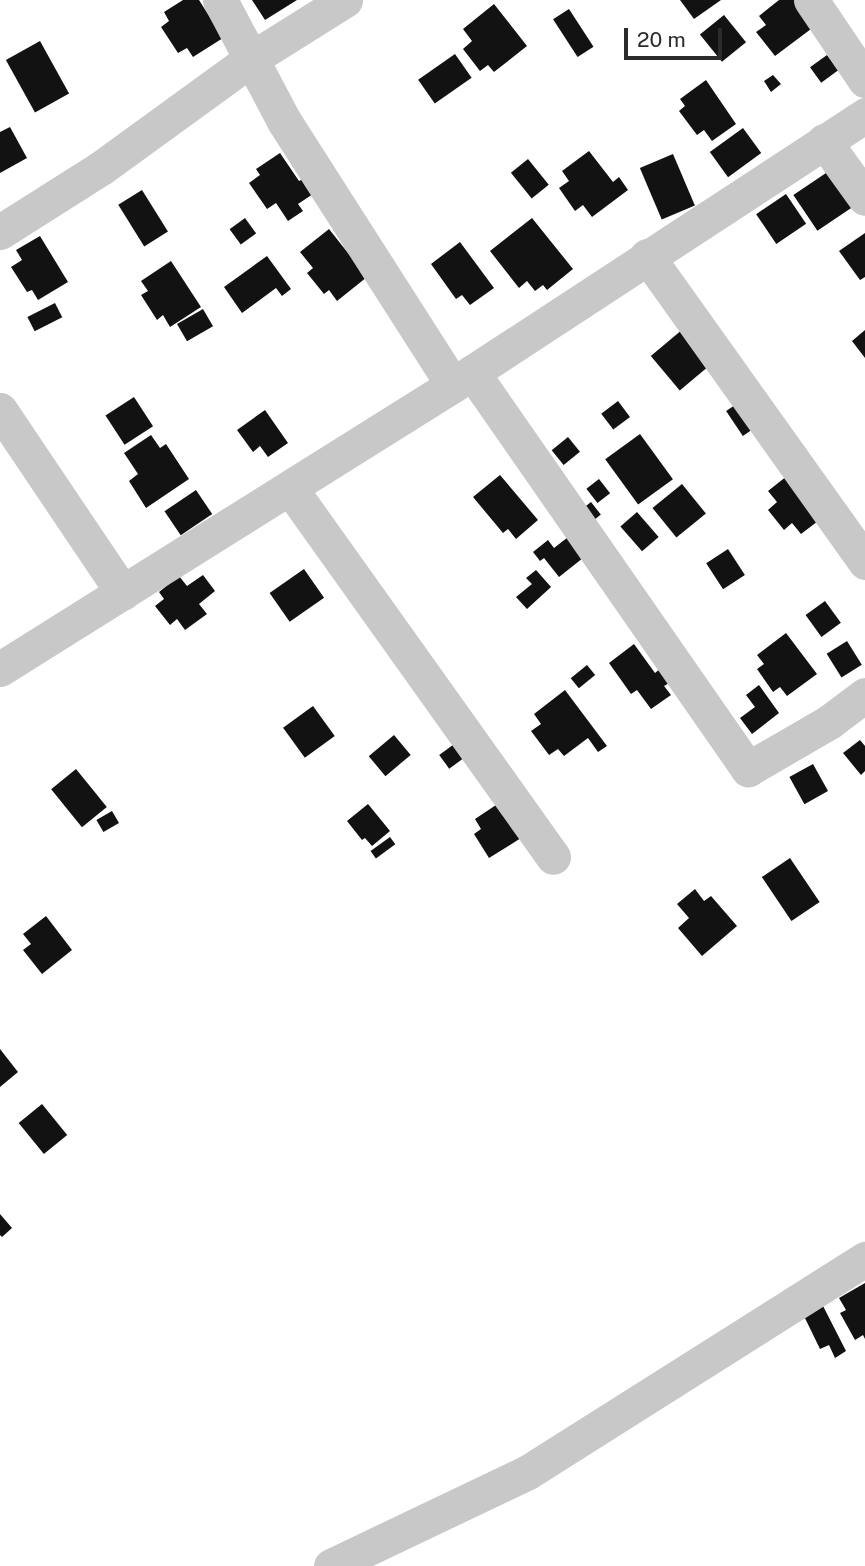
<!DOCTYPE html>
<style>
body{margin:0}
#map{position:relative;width:865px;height:1566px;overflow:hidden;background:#fff;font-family:"Public Sans",sans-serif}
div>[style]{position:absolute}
.building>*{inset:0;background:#121212;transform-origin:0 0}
.street>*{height:35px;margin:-17.5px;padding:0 17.5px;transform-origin:17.5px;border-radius:17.5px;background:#c8c8c8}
span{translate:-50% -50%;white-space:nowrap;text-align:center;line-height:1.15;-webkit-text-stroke:7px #fff;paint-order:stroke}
.scale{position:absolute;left:624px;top:28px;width:98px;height:32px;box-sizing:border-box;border:4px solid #2b2b2b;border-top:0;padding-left:9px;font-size:21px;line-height:24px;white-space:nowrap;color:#2b2b2b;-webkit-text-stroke:5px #fff;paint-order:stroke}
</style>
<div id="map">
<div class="building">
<div style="clip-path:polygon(183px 0,199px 0,223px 38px,193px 57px,187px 48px,178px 53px,161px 27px,169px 21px,164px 12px)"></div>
<div style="clip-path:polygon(252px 0,297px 0,265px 20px)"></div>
<div style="clip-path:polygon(680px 0,721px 0,694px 19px)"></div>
<div style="clip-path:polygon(779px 0,795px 0,815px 26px,775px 56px,756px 32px,766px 25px,759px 16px)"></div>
<div style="clip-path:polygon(494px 4px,527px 46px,494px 72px,488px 65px,480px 71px,463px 49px,472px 41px,463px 29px)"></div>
<div style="left:569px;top:9px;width:45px;height:19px;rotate:57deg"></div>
<div style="left:724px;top:15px;width:35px;height:31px;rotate:51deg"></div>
<div style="left:40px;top:41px;width:60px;height:39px;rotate:61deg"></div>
<div style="left:455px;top:54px;width:29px;height:45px;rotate:55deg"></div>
<div style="left:827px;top:55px;width:19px;height:21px;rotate:54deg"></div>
<div style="clip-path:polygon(773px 75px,781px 84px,771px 92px,764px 81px)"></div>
<div style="clip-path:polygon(706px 80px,736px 124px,712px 141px,704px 130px,697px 135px,679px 111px,685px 106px,680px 99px)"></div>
<div style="clip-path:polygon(10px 127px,27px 158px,0 173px,0 132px)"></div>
<div style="left:743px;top:128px;width:31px;height:41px;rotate:54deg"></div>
<div style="clip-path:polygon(589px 151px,613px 182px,619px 177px,628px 190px,592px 217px,583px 205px,575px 211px,559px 188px,569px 181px,562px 171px)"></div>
<div style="clip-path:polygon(280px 153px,299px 181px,303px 179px,313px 194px,298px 204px,303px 211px,288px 221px,276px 203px,267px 209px,249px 183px,260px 175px,256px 169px)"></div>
<div style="left:673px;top:154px;width:56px;height:36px;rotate:67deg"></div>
<div style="left:528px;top:159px;width:33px;height:22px;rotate:51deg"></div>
<div style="left:829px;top:171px;width:43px;height:43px;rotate:56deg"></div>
<div style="left:142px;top:190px;width:49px;height:28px;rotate:58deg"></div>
<div style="left:786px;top:194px;width:36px;height:36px;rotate:56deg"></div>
<div style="left:245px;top:218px;width:19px;height:19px;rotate:54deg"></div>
<div style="clip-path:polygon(532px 218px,573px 269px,547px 290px,543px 285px,535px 291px,527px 281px,519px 288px,490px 251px)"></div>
<div style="clip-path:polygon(329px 229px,367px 277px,337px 301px,329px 290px,324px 294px,307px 273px,313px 268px,300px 252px)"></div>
<div style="clip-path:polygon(865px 233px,865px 277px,860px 280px,839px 251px)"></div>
<div style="clip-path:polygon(40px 236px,68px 282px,38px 300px,32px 290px,27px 292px,11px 267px,22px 260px,16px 250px)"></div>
<div style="clip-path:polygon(460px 242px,494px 288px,470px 305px,462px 295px,456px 299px,431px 264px)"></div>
<div style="clip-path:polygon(267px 256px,291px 289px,282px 296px,276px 288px,242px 313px,224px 287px)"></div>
<div style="clip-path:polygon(171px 261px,201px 307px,170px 327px,163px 315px,157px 320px,141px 295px,148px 291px,141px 281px)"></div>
<div style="left:55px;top:303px;width:16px;height:31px;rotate:63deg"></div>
<div style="left:203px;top:309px;width:20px;height:30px;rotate:60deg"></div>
<div style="left:683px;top:329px;width:45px;height:42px;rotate:50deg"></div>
<div style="clip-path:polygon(865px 330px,865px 358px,852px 341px)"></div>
<div style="left:134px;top:397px;width:35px;height:34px;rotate:57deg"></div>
<div style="left:618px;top:401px;width:20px;height:21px;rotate:53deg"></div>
<div style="left:741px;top:401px;width:30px;height:18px;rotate:56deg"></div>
<div style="clip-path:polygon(265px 410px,288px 443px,268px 457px,260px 446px,253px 452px,237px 430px)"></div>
<div style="left:640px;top:434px;width:56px;height:43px;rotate:54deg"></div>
<div style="clip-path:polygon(151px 435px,160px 448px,166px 444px,189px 479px,146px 508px,129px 481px,138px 474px,124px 453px)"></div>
<div style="left:568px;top:437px;width:19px;height:21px;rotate:51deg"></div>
<div style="clip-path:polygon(792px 472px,826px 515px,801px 534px,792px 523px,784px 530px,768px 510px,777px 502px,768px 491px)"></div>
<div style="clip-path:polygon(500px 475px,538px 520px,516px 539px,508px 529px,503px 533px,473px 497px)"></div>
<div style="left:599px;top:479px;width:18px;height:16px;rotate:52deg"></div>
<div style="left:682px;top:484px;width:38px;height:38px;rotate:51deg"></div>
<div style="left:196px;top:490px;width:29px;height:38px;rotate:56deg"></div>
<div style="left:591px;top:502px;width:16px;height:11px;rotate:52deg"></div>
<div style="left:637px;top:512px;width:33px;height:22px;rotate:49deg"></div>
<div style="clip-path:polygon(572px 534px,588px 554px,559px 577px,544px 558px,540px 561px,533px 552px,548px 540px,554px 548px)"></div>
<div style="left:728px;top:549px;width:31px;height:26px;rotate:57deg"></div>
<div style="left:304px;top:569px;width:35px;height:42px;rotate:55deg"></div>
<div style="clip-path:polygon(536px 570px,551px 587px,527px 609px,516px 597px,532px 584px,526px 578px)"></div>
<div style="clip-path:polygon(203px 575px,215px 591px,199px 604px,207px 614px,185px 630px,177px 619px,170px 625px,155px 606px,164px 599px,159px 592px,179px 576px,187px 586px)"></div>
<div style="left:825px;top:601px;width:27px;height:24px;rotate:54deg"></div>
<div style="clip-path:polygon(786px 633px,817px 674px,787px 696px,780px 687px,773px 692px,757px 669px,764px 664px,757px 655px)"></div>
<div style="left:847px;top:641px;width:28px;height:24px;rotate:58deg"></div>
<div style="clip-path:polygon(634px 644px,655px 673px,661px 668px,671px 682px,664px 686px,671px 695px,651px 709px,637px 690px,631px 694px,609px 663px)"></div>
<div style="left:587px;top:665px;width:13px;height:21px;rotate:51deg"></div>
<div style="clip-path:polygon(759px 685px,779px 713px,752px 734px,740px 718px,755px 707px,746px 695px)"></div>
<div style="clip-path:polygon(565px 690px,607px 746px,598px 752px,588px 738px,564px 756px,558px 749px,549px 755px,531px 731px,541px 724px,534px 714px)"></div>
<div style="left:313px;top:706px;width:37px;height:37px;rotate:54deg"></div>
<div style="left:394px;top:735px;width:26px;height:33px;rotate:50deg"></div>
<div style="clip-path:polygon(860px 740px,865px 746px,865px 771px,861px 775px,843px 753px)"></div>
<div style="left:457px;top:742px;width:17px;height:22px;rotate:54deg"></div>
<div style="left:813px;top:764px;width:31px;height:27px;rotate:61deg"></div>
<div style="left:76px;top:769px;width:49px;height:32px;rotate:51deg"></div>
<div style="clip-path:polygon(499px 803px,521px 838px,489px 858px,474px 834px,481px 829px,475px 819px)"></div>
<div style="clip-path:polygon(368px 804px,390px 831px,372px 846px,365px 838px,362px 840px,347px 821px)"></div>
<div style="left:112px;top:811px;width:14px;height:18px;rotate:60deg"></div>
<div style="left:390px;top:837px;width:9px;height:24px;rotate:54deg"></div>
<div style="left:790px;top:858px;width:53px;height:34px;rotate:56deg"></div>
<div style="clip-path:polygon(695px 889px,704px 901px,711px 896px,737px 926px,702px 956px,678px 928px,689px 918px,677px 904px)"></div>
<div style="clip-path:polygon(46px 916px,72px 950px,42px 974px,23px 950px,31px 944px,23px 934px)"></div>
<div style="clip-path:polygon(0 1049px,18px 1072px,0 1087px)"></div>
<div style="left:42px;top:1104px;width:40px;height:30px;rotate:51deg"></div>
<div style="clip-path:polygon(0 1214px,12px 1228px,2px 1237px,0 1235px)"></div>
<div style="clip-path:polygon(865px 1283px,865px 1339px,863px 1335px,855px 1340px,840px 1313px,846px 1310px,839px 1298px)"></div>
<div style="clip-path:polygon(822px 1304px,846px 1351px,835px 1358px,829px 1345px,820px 1349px,803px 1314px)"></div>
</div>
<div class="street">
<div style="left:220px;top:0;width:137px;rotate:62.1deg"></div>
<div style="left:284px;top:121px;width:313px;rotate:57.4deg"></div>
<div style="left:811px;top:0;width:97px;rotate:56deg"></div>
<div style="left:824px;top:141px;width:70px;rotate:54.3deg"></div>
<div style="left:0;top:232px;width:120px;rotate:-32.4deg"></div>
<div style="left:101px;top:168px;width:185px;rotate:-36deg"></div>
<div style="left:251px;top:59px;width:111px;rotate:-32.1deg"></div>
<div style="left:647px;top:256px;width:376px;rotate:54.5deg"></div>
<div style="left:472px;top:372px;width:484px;rotate:55.2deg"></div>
<div style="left:748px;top:769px;width:94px;rotate:-30.1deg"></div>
<div style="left:829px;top:722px;width:45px;rotate:-36.9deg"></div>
<div style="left:0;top:410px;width:220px;rotate:56.1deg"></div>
<div style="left:290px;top:488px;width:453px;rotate:54.5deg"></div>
<div style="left:0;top:669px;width:535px;rotate:-32.08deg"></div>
<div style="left:453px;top:385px;width:493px;rotate:-33.2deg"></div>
<div style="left:331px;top:1566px;width:218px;rotate:-25.5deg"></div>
<div style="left:528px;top:1472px;width:399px;rotate:-32.3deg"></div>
</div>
<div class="scale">20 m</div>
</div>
